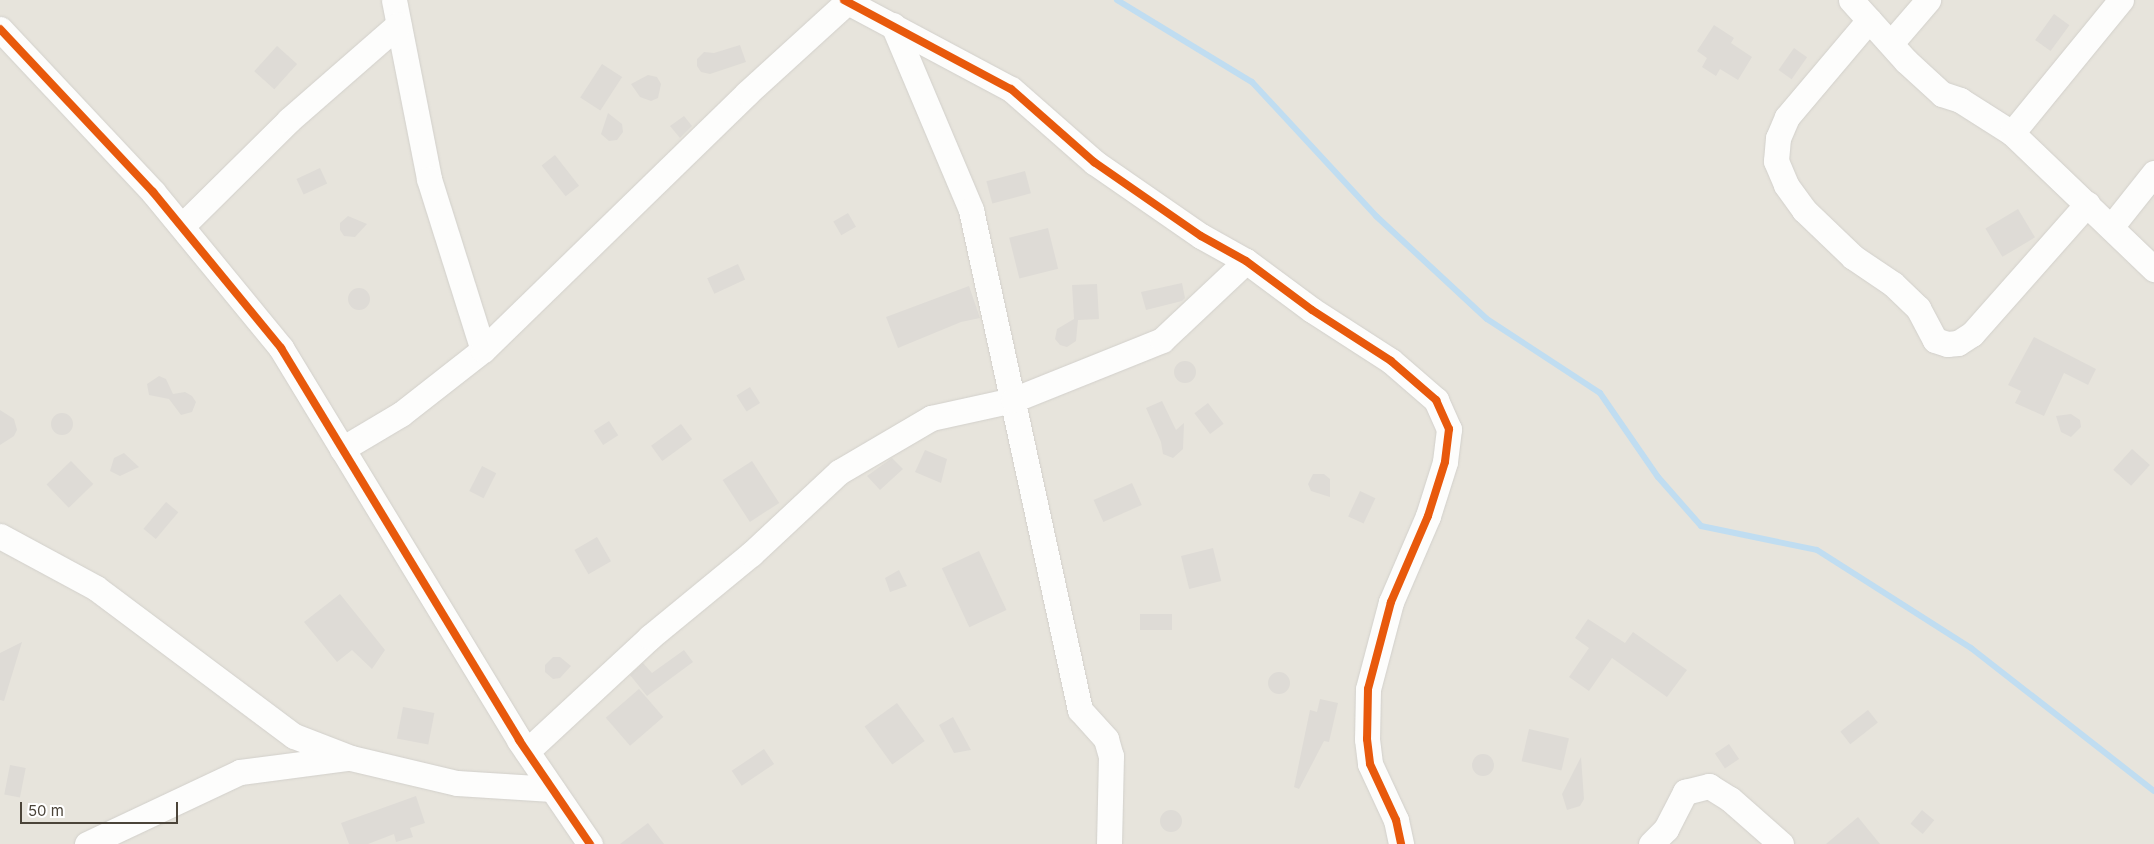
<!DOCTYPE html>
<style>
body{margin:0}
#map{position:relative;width:2154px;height:844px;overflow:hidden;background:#f4f2ee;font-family:Inter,sans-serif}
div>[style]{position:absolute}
.residential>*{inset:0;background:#e7e4dc;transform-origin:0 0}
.stream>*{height:6px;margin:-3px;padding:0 3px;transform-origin:3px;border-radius:3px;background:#c0ddf1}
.building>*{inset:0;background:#dedbd6;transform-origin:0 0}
.round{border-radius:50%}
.roads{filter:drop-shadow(0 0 1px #d2d0cb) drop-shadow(0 0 1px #d2d0cb)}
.minor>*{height:25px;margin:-12.5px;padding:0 12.5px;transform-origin:12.5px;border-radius:12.5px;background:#fdfdfc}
.cycleway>*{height:8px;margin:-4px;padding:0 4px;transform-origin:4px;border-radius:4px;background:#e8590c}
span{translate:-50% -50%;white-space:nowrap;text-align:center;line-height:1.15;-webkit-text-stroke:4.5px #fff;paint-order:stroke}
.scale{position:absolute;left:20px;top:802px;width:158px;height:22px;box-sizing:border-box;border:2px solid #4b4439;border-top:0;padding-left:6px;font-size:15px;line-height:18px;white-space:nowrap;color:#4b4439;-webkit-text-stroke:4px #fff;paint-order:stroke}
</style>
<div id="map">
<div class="residential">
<div style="left:0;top:0;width:2154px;height:844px"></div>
</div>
<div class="stream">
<div style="left:1117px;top:0;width:158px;rotate:31.3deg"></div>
<div style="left:1252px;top:82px;width:183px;rotate:47.2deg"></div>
<div style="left:1376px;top:216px;width:151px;rotate:42.9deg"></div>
<div style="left:1487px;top:319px;width:135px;rotate:33.2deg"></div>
<div style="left:1600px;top:393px;width:102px;rotate:55.4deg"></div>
<div style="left:1658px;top:477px;width:65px;rotate:48.7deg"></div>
<div style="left:1701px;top:526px;width:118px;rotate:11.7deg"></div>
<div style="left:1817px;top:550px;width:183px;rotate:32.5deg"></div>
<div style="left:1971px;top:648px;width:232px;rotate:38deg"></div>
</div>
<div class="building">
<div style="left:2054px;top:14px;width:19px;height:32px;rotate:36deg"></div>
<div style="clip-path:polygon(1714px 25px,1734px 38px,1731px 43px,1752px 57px,1738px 80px,1720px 69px,1716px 76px,1702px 67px,1707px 58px,1697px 51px)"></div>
<div style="clip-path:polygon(740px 45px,746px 62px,710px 74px,701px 72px,697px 66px,697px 59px,704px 52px,714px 53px)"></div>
<div style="left:277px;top:46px;width:27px;height:34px;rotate:42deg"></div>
<div style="left:1794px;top:48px;width:16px;height:27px;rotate:35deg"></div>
<div style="left:602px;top:64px;width:24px;height:40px;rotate:33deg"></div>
<div style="clip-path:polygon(648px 75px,657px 77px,661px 84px,658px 98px,651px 101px,640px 97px,631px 84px)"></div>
<div style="clip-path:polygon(608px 113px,622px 124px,623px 132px,617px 140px,609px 141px,601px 134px)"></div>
<div style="clip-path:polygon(684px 116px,692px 126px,680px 138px,670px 126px)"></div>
<div style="left:555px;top:155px;width:39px;height:17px;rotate:52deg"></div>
<div style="left:320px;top:168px;width:17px;height:26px;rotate:65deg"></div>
<div style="left:1025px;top:171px;width:23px;height:40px;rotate:75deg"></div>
<div style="left:2018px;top:209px;width:33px;height:38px;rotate:59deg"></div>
<div style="left:848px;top:213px;width:16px;height:17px;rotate:60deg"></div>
<div style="clip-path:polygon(348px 216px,367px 224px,355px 237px,344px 236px,340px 230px,340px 223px)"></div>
<div style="left:1048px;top:228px;width:42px;height:40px;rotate:76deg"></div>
<div style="left:738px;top:264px;width:17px;height:34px;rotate:65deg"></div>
<div style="clip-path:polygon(1182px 283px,1185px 298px,1182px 301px,1146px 310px,1141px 292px)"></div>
<div style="clip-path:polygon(1097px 284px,1099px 319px,1078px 320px,1076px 341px,1067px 347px,1060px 345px,1055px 339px,1057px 329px,1074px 319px,1072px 285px)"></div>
<div style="clip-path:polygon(969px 286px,980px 318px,961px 322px,898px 348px,886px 317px)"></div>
<div class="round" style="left:348px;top:288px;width:22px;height:22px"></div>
<div style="clip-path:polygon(2034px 337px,2096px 369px,2088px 385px,2064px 373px,2044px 416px,2015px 403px,2021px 391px,2008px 385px)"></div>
<div class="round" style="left:1174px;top:361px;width:22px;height:22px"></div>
<div style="clip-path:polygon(159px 376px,166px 379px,173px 394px,185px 392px,192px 396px,196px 402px,192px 412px,181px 415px,169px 399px,149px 395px,147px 384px)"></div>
<div style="left:750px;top:387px;width:19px;height:16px;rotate:58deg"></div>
<div style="clip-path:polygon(1162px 401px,1176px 430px,1184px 423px,1183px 449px,1173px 458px,1163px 454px,1161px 442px,1146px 408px)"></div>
<div style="left:1208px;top:403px;width:26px;height:17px;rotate:53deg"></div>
<div style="clip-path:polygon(0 410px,14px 419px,17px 430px,14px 436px,0 445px)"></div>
<div class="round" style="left:51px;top:413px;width:22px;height:22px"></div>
<div style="clip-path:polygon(2071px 414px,2080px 420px,2081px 427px,2071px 437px,2061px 432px,2056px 416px)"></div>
<div style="left:609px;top:421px;width:17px;height:18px;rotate:57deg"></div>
<div style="left:681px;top:424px;width:19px;height:37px;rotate:54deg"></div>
<div style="left:2132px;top:449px;width:24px;height:28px;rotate:42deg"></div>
<div style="clip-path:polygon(925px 450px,947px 459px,941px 483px,915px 472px)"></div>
<div style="clip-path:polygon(124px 453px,139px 467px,120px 476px,110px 471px,114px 458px)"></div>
<div style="clip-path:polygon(892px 458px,903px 469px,880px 490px,867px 476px)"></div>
<div style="left:71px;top:461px;width:32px;height:34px;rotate:46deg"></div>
<div style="left:752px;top:461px;width:50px;height:35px;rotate:57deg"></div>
<div style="left:482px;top:466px;width:16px;height:28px;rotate:27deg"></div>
<div style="clip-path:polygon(1313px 474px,1324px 474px,1330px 479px,1330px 497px,1311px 491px,1308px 484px)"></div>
<div style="left:1132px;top:483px;width:24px;height:42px;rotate:66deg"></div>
<div style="left:1360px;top:491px;width:17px;height:28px;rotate:25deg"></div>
<div style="left:166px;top:502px;width:16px;height:35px;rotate:40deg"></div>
<div style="left:597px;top:537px;width:28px;height:26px;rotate:60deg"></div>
<div style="left:1213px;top:548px;width:34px;height:33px;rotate:76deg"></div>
<div style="left:979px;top:551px;width:65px;height:41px;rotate:65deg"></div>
<div style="clip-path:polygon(899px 570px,907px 586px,890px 592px,885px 578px)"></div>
<div style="clip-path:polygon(340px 594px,385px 650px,372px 669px,352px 650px,337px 662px,304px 622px)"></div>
<div style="left:1140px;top:614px;width:32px;height:16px"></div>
<div style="clip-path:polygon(1588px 619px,1625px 643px,1633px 632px,1687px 670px,1667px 697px,1612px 658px,1589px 691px,1569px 677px,1589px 648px,1575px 638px)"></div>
<div style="clip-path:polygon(22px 642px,4px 701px,0 700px,0 653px)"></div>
<div style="clip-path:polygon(684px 650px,693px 662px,647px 696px,630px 675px,643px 663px,652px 673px)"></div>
<div style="clip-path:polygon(553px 657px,560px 657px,571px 666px,560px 678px,553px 679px,545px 672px,545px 665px)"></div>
<div class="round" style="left:1268px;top:672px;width:22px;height:22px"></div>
<div style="left:639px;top:689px;width:37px;height:44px;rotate:49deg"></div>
<div style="clip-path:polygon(1320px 699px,1338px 703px,1329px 742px,1324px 741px,1299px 789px,1294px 787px,1310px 710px,1317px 712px)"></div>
<div style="left:897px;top:703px;width:47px;height:40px;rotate:54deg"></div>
<div style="left:403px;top:707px;width:32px;height:32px;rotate:11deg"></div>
<div style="left:1868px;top:710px;width:16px;height:35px;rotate:52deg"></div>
<div style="clip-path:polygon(953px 717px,971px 750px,954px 753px,939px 725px)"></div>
<div style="left:1529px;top:729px;width:41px;height:33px;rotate:13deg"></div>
<div style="left:1729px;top:744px;width:18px;height:17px;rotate:56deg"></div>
<div style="left:764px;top:749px;width:18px;height:39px;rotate:56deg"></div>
<div class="round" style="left:1472px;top:754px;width:22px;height:22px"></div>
<div style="clip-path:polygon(1581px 757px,1584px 799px,1580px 806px,1567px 810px,1562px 794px)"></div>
<div style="left:10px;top:765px;width:16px;height:30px;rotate:11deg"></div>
<div style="clip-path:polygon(416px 796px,425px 823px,410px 828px,413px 837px,396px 842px,394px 834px,368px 844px,349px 844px,341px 823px)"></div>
<div class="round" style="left:1160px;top:810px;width:22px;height:22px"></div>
<div style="left:1922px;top:810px;width:16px;height:18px;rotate:40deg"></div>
<div style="clip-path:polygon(1858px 817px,1880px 844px,1826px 844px)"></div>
<div style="clip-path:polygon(648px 823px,664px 844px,620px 844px)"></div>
</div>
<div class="roads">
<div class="minor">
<div style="left:394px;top:0;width:182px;rotate:78.9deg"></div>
<div style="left:429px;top:179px;width:179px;rotate:72.5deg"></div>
<div style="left:844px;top:0;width:189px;rotate:28.1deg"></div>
<div style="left:1011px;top:89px;width:111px;rotate:41.3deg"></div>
<div style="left:1094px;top:162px;width:130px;rotate:34.7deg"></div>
<div style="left:1201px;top:236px;width:51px;rotate:29.1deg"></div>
<div style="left:1246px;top:261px;width:82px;rotate:36.6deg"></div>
<div style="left:1312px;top:310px;width:94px;rotate:32.8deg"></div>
<div style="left:1391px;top:361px;width:60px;rotate:40.9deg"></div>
<div style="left:1436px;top:400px;width:32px;rotate:66deg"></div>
<div style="left:1449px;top:429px;width:33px;rotate:97deg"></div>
<div style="left:1445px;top:462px;width:57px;rotate:107.5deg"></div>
<div style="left:1428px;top:516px;width:94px;rotate:113.3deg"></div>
<div style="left:1391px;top:602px;width:90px;rotate:104.8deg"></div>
<div style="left:1368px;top:689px;width:50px;rotate:91.1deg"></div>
<div style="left:1367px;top:739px;width:25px;rotate:83deg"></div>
<div style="left:1370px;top:764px;width:62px;rotate:65.1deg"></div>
<div style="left:1396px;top:820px;width:25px;rotate:78deg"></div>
<div style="left:1851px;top:0;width:82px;rotate:48deg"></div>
<div style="left:1906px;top:61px;width:49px;rotate:42.5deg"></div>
<div style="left:1942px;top:94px;width:19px;rotate:18deg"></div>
<div style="left:1960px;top:100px;width:62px;rotate:32.4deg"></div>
<div style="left:2012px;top:133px;width:197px;rotate:43.8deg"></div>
<div style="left:1869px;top:20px;width:127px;rotate:130.2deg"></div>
<div style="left:1787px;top:117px;width:23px;rotate:113deg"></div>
<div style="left:1778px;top:138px;width:23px;rotate:95deg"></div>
<div style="left:1776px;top:161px;width:26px;rotate:67deg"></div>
<div style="left:1786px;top:185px;width:31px;rotate:54deg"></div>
<div style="left:1804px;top:210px;width:68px;rotate:43.8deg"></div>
<div style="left:1853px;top:257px;width:48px;rotate:34deg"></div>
<div style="left:1893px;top:284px;width:35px;rotate:44deg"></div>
<div style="left:1918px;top:308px;width:36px;rotate:62deg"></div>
<div style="left:1935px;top:340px;width:13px;rotate:18deg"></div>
<div style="left:1947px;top:344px;width:11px;rotate:-5deg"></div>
<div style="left:1958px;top:343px;width:17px;rotate:-33deg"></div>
<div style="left:1972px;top:334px;width:174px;rotate:-48.5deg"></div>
<div style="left:893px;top:25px;width:201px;rotate:67.1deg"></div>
<div style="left:971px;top:210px;width:512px;rotate:77.7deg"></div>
<div style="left:1080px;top:710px;width:39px;rotate:48deg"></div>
<div style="left:1106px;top:739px;width:18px;rotate:74deg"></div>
<div style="left:1111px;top:756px;width:88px;rotate:91.3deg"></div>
<div style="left:0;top:29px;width:224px;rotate:46.8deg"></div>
<div style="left:153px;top:192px;width:202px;rotate:50.6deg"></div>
<div style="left:281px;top:348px;width:459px;rotate:58.7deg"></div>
<div style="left:519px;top:740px;width:126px;rotate:55.7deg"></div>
<div style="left:1891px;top:43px;width:57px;rotate:-49.3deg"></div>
<div style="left:2012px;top:133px;width:172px;rotate:-50.7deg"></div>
<div style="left:182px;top:226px;width:151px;rotate:-44.7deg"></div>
<div style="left:289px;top:120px;width:145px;rotate:-41.1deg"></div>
<div style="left:2111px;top:227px;width:69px;rotate:-51.5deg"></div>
<div style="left:342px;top:449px;width:69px;rotate:-30.7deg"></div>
<div style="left:401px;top:414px;width:104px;rotate:-38deg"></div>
<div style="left:483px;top:350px;width:368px;rotate:-44.2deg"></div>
<div style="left:747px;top:93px;width:135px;rotate:-42.3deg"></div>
<div style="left:0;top:536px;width:109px;rotate:28.4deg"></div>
<div style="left:96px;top:588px;width:247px;rotate:36.8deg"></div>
<div style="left:294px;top:736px;width:61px;rotate:21.1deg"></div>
<div style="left:351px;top:758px;width:109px;rotate:13.3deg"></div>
<div style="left:457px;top:783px;width:95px;rotate:3.6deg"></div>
<div style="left:527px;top:751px;width:168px;rotate:-42.8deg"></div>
<div style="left:650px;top:637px;width:131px;rotate:-39.4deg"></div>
<div style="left:751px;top:554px;width:120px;rotate:-43deg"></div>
<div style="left:839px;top:472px;width:107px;rotate:-30.4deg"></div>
<div style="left:931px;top:418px;width:84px;rotate:-12.4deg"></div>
<div style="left:1013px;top:400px;width:161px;rotate:-21.9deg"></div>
<div style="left:1162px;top:340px;width:115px;rotate:-43.2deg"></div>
<div style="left:87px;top:844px;width:169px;rotate:-25.2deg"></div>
<div style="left:240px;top:772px;width:109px;rotate:-7.4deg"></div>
<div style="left:1651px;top:844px;width:21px;rotate:-45deg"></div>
<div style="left:1666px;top:829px;width:42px;rotate:-62.8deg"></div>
<div style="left:1685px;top:792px;width:25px;rotate:-14deg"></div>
<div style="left:1709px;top:786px;width:25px;rotate:32deg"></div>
<div style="left:1730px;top:799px;width:68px;rotate:41.4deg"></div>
</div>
</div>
<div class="cycleway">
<div style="left:844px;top:0;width:189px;rotate:28.1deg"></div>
<div style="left:1011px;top:89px;width:111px;rotate:41.3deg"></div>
<div style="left:1094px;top:162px;width:130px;rotate:34.7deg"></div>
<div style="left:1201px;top:236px;width:51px;rotate:29.1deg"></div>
<div style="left:1246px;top:261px;width:82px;rotate:36.6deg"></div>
<div style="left:1312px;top:310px;width:94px;rotate:32.8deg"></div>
<div style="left:1391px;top:361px;width:60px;rotate:40.9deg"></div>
<div style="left:1436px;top:400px;width:32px;rotate:66deg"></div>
<div style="left:1449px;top:429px;width:33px;rotate:97deg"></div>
<div style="left:1445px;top:462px;width:57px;rotate:107.5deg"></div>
<div style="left:1428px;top:516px;width:94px;rotate:113.3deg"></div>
<div style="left:1391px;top:602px;width:90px;rotate:104.8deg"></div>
<div style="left:1368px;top:689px;width:50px;rotate:91.1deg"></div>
<div style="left:1367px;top:739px;width:25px;rotate:83deg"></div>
<div style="left:1370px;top:764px;width:62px;rotate:65.1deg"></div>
<div style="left:1396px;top:820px;width:25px;rotate:78deg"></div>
<div style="left:0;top:29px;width:224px;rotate:46.8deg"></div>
<div style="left:153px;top:192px;width:202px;rotate:50.6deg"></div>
<div style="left:281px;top:348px;width:459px;rotate:58.7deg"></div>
<div style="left:519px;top:740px;width:126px;rotate:55.7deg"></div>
</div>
<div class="scale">50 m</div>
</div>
